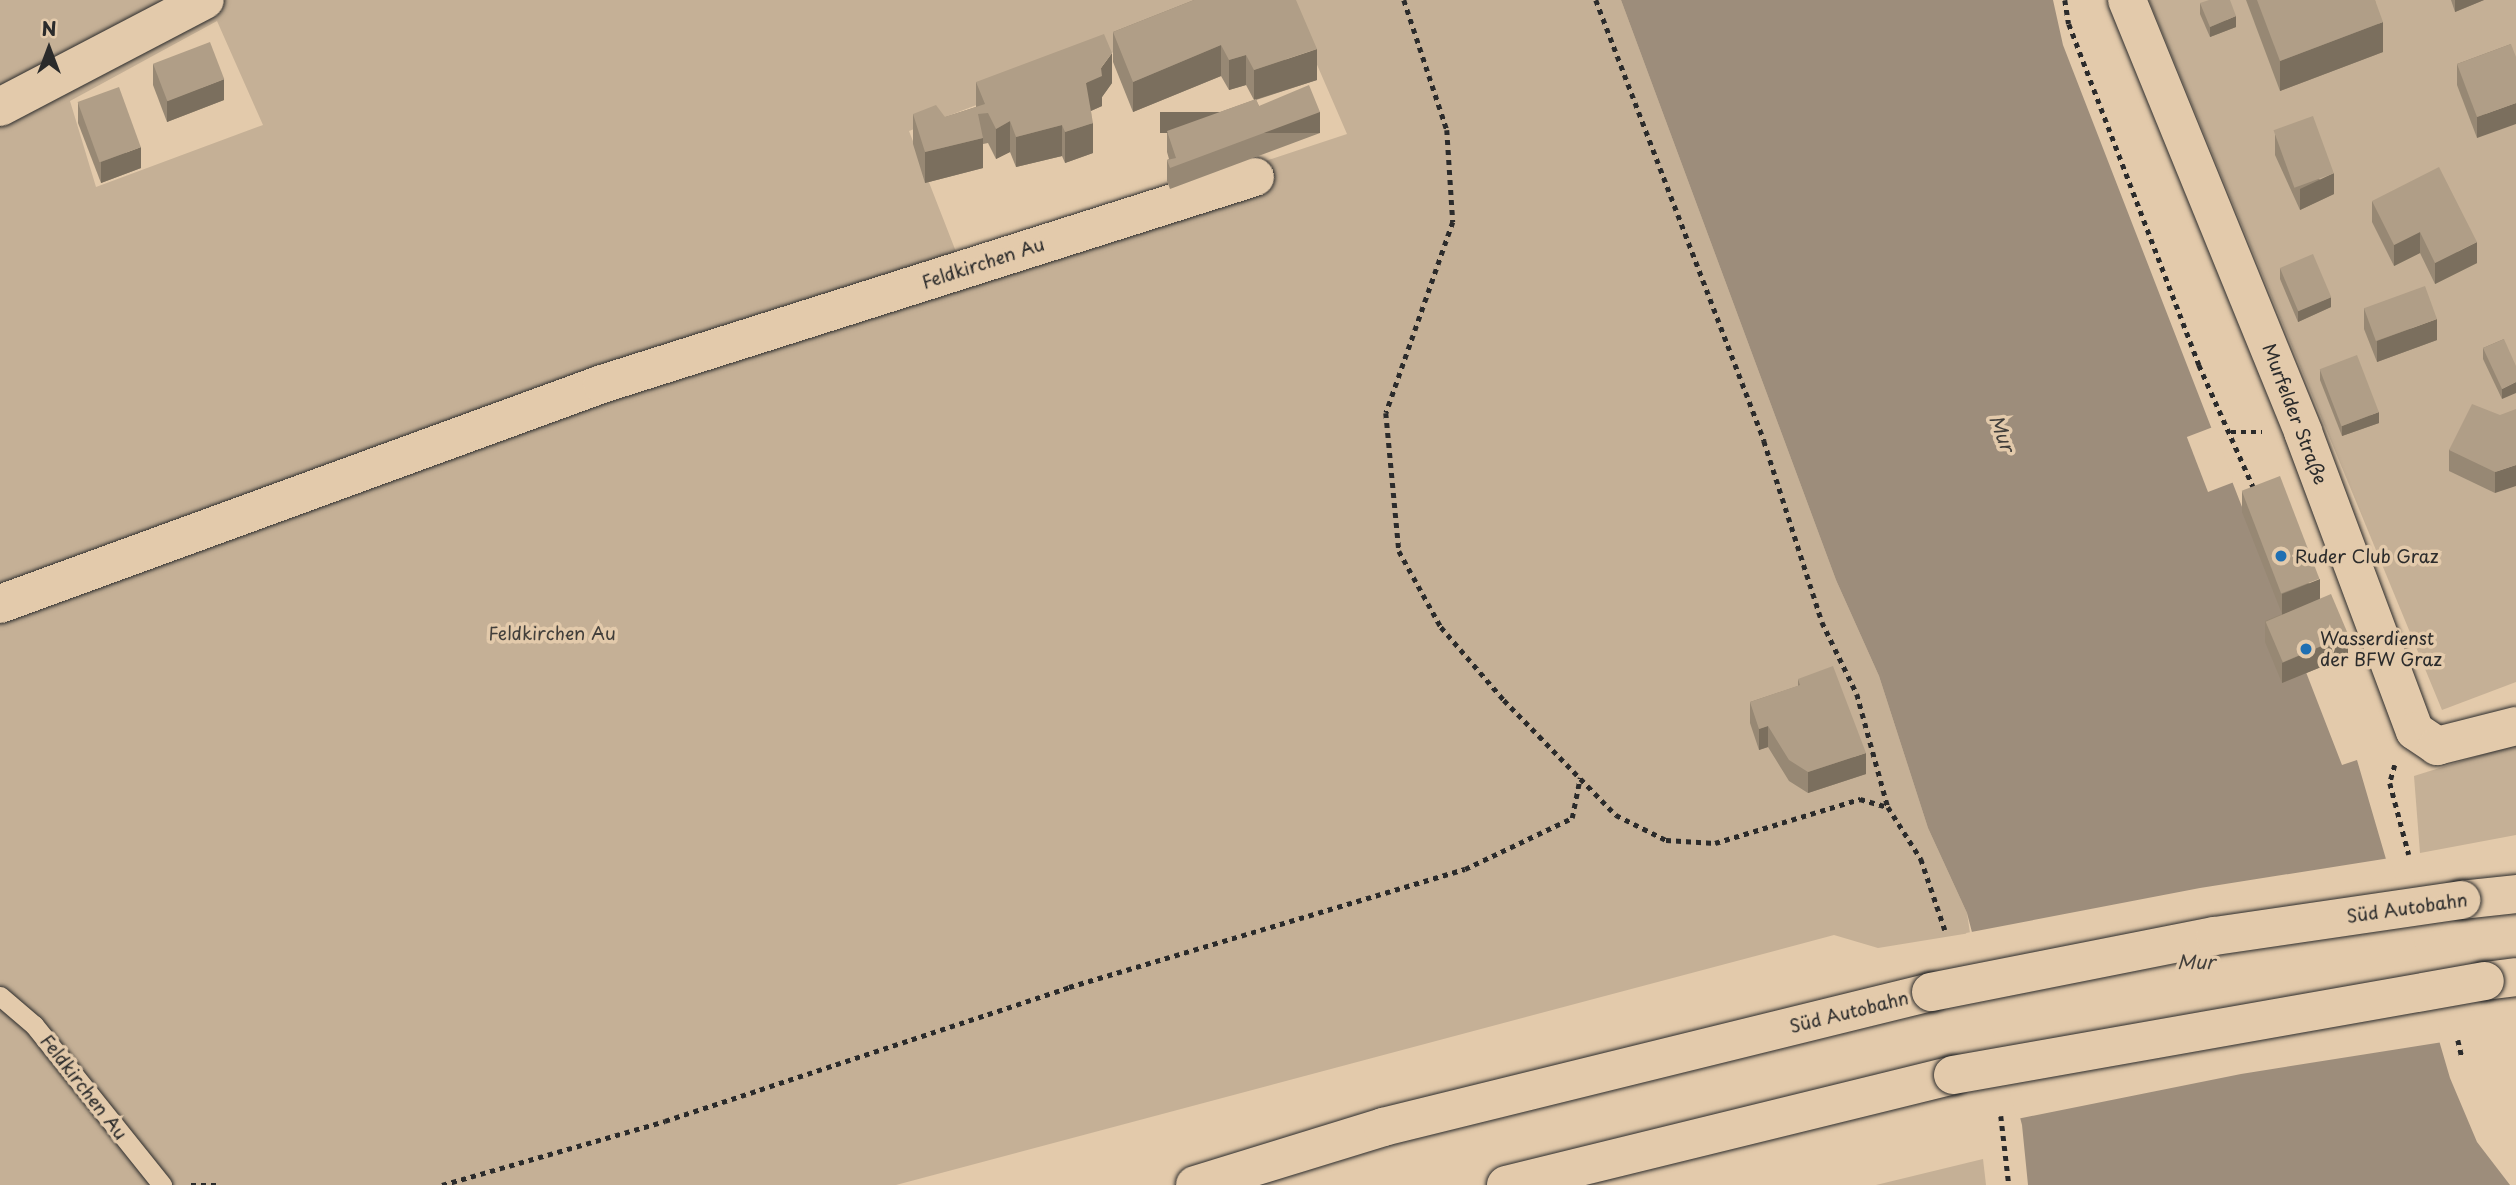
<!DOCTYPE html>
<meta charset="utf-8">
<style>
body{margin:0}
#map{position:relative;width:2516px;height:1185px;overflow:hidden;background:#e3caab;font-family:"Playpen Sans",sans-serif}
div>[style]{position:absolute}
.green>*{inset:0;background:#c5b096}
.water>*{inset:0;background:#9d8d7b}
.pier>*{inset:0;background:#e3caab;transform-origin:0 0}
.path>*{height:4.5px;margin-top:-2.25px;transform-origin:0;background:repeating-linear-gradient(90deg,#2b2b2b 0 5px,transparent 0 10px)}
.roads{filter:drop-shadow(0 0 2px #2b2b2b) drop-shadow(0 0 2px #2b2b2b)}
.lane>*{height:19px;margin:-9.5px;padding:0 9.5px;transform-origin:9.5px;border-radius:9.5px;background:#e3caab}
.street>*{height:38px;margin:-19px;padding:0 19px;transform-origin:19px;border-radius:19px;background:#e3caab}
.highway>*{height:38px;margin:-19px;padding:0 19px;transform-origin:19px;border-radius:19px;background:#e3caab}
.bridges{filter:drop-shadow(0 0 2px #2b2b2b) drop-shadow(0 0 2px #2b2b2b)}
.highway-bridge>*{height:38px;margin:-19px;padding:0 19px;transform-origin:19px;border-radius:19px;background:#e3caab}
.wall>*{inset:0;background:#978874}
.shaded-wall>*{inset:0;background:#7b6f5e;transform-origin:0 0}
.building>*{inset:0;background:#b09e87;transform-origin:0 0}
.dots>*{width:19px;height:19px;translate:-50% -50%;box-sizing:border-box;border:4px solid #e3caab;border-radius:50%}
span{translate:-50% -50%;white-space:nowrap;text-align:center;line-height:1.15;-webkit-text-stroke:7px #e3caab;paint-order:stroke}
.street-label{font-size:18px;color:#2b2b2b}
.poi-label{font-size:18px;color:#2b2b2b}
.left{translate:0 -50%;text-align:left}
.park-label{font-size:18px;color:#423f3b}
.water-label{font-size:19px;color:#423f3b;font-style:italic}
.north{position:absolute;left:14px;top:14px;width:70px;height:70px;-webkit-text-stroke:5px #e3caab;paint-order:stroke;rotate:0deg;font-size:19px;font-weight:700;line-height:28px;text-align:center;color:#2b2b2b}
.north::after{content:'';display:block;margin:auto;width:24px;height:32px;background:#2b2b2b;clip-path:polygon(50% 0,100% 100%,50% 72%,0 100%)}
</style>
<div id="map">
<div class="green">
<div style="clip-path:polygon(evenodd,0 0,1249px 0,909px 131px,960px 262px,1347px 134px,1289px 0,1621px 0,1836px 580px,1879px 676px,1928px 828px,1967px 913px,1970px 933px,1878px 948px,1834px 935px,896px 1185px,0 1185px,0 0,217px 21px,263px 125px,96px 187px,70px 101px,217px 21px)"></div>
<div style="clip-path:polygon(2149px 0,2516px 0,2516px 682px,2442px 710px)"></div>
<div style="clip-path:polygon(2516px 744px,2516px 835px,2420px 853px,2414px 776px)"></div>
<div style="clip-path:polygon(1983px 1159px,1986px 1185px,1876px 1185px)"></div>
</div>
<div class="water">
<div style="clip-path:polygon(1621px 0,2053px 0,2063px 45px,2342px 765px,2357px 760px,2450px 1078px,2477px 1142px,2510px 1185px,2028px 1185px,2022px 1125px,1967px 913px,1928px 828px,1879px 676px,1836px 580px)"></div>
</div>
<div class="pier">
<div style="left:2213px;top:427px;width:59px;height:28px;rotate:69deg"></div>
<div style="clip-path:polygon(2390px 858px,2443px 1042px,2241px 1074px,2017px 1119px,1966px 933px,2200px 888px)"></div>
</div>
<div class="path">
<div style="left:1404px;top:0;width:137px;rotate:71.7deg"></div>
<div style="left:1447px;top:130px;width:92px;rotate:86.3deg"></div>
<div style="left:1453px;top:222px;width:202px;rotate:109.3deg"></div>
<div style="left:1386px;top:413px;width:139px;rotate:84.6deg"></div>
<div style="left:1399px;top:551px;width:87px;rotate:61.1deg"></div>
<div style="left:1441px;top:627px;width:96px;rotate:49.2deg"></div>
<div style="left:1504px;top:700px;width:161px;rotate:45.8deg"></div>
<div style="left:1616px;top:815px;width:56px;rotate:26.6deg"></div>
<div style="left:1666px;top:840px;width:49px;rotate:3.5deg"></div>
<div style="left:1715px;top:843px;width:152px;rotate:-16.9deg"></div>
<div style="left:1860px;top:799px;width:29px;rotate:16deg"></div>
<div style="left:1888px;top:807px;width:62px;rotate:57.6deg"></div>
<div style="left:1921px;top:859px;width:75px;rotate:71.3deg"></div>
<div style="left:1596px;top:0;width:472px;rotate:69.1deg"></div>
<div style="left:1764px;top:441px;width:190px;rotate:72.2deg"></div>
<div style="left:1822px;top:622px;width:80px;rotate:64.1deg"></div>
<div style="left:1857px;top:694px;width:117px;rotate:74.7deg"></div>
<div style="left:2065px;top:0;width:24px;rotate:81deg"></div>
<div style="left:2069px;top:24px;width:365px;rotate:69.1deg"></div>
<div style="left:2199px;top:365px;width:138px;rotate:66deg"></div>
<div style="left:2231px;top:432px;width:31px"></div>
<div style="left:2395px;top:765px;width:19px;rotate:106deg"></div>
<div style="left:2390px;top:783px;width:74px;rotate:75.2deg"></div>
<div style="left:2458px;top:1040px;width:17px;rotate:77deg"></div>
<div style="left:2001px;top:1116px;width:69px;rotate:83.4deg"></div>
<div style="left:191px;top:1185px;width:29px"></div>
<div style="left:442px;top:1185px;width:232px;rotate:-16deg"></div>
<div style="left:665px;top:1121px;width:426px;rotate:-18.3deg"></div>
<div style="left:1069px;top:987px;width:413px;rotate:-16.6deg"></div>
<div style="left:1465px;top:869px;width:119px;rotate:-25.5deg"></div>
<div style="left:1572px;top:818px;width:41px;rotate:-78.7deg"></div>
</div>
<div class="roads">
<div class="lane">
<div style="left:0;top:996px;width:45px;rotate:40.5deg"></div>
<div style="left:34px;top:1025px;width:205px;rotate:51.3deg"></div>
</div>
<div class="street">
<div style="left:2127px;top:0;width:466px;rotate:67.8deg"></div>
<div style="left:2303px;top:432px;width:319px;rotate:69.5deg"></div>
<div style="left:2415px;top:731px;width:27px;rotate:34deg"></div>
<div style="left:2437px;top:746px;width:81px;rotate:-14.2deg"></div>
<div style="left:0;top:107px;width:231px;rotate:-27.6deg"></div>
<div style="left:0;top:604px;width:641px;rotate:-20.07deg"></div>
<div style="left:602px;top:384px;width:685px;rotate:-17.59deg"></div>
</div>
<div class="highway">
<div style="left:2461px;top:900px;width:55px;rotate:-6.2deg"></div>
<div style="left:2485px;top:981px;width:31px;rotate:-7deg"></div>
<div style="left:1195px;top:1185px;width:197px;rotate:-17.1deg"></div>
<div style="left:1383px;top:1127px;width:564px;rotate:-13.84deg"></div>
<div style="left:1506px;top:1185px;width:460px;rotate:-13.8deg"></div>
</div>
</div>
<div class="bridges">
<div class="highway-bridge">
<div style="left:1931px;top:992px;width:289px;rotate:-11.2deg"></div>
<div style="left:2215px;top:936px;width:249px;rotate:-8.3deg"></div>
<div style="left:1953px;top:1075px;width:540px;rotate:-10.02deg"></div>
</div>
</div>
<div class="wall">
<div style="clip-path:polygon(1194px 0,1317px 80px,1256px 100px,1259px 106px,1320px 133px,1170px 189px,1167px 181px,1167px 160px,1169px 159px,1167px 152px,1167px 131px,1254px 100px,1246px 85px,1229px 90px,1221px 76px,1133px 112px,1113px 62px,1113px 32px)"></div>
<div style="clip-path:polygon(2246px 0,2375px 0,2383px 52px,2280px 91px)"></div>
<div style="clip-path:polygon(2451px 0,2484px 0,2455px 12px)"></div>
<div style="clip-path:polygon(2200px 3px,2236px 27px,2210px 37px,2200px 14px)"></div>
<div style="clip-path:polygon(2511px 44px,2477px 138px,2457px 85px,2457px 64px)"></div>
<div style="clip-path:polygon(153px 64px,224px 100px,167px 122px,153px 85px)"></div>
<div style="clip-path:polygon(976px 82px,1112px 83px,1102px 97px,1102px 106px,1091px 111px,1093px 153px,1065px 163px,1062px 156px,1016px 167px,1010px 152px,996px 159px,988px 143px,983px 144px,983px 168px,925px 183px,913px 144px,913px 114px,945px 117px,976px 107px)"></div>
<div style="clip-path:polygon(78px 102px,141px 168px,101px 183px,78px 123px)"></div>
<div style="clip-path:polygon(2275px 134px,2334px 194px,2300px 210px,2275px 155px)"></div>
<div style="clip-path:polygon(2372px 201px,2477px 263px,2435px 284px,2420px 253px,2394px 266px,2372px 222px)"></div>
<div style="clip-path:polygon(2280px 268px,2331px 307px,2298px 322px,2280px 279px)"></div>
<div style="clip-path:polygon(2364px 308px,2437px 340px,2377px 362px,2364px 329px)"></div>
<div style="clip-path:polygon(2504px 339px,2502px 399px,2483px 359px,2483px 348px)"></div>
<div style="clip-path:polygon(2320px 369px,2379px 423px,2342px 436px,2320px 380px)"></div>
<div style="clip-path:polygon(2500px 415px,2495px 493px,2449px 471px,2449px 450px)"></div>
<div style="clip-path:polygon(2242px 491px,2320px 599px,2348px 656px,2282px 683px,2265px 642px,2265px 621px,2282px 614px,2242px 512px)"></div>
<div style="clip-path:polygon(1798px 679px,1866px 774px,1808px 793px,1789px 781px,1768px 747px,1759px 750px,1750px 723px,1750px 702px,1798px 686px)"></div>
</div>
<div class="shaded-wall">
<div style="clip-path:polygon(2455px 0,2484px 0,2455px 12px)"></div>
<div style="clip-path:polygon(2236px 16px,2236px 27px,2210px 37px,2210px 27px)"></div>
<div style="clip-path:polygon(2383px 22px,2383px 52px,2280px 91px,2280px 61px)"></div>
<div style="clip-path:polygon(1221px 45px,1221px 76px,1133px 112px,1133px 82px)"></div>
<div style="clip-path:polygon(1317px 49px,1317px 80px,1254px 100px,1254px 70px)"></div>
<div style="clip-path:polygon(1112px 53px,1112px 83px,1102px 97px,1102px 106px,1086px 113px,1086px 83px,1101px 68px)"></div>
<div style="clip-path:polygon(1246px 55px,1246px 85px,1229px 90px,1229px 60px)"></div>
<div style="clip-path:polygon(224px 79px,224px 100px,167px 122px,167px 101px)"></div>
<div style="clip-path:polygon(2516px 103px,2516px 124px,2477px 138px,2477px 117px)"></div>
<div style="left:1320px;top:112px;width:21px;height:160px;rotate:90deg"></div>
<div style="clip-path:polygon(1010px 121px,1010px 152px,996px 159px,996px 129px)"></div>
<div style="clip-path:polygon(1093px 123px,1093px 153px,1065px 163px,1065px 132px)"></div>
<div style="clip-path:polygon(1062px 125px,1062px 156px,1016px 167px,1016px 137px)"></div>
<div style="clip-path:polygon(983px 138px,983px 168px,925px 183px,925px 152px)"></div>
<div style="clip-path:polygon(141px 147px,141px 168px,101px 183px,101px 162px)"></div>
<div style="clip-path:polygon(2334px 173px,2334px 194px,2300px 210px,2300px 189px)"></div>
<div style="clip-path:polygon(2420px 232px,2420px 253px,2394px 266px,2394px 245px)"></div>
<div style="clip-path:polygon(2477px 242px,2477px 263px,2435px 284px,2435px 263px)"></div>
<div style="clip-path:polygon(2331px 297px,2331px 307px,2298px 322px,2298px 311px)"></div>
<div style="clip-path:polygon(2437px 319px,2437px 340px,2377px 362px,2377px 341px)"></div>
<div style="clip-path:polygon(2516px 382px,2516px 393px,2502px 399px,2502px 389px)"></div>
<div style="clip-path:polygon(2379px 412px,2379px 423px,2342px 436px,2342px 426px)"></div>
<div style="clip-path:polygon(2516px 465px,2516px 486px,2495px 493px,2495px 472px)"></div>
<div style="clip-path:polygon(2320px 579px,2320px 600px,2282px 615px,2282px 594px)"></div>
<div style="clip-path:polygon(2348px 635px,2348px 656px,2282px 683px,2282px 663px)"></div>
<div style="clip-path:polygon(1768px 726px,1768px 747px,1759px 750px,1759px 729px)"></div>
<div style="clip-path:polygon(1866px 753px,1866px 774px,1808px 793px,1808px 772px)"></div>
</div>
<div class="building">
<div style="clip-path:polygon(1194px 0,1296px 0,1317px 49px,1254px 70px,1246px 55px,1229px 60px,1221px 45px,1133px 82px,1113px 32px)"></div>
<div style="clip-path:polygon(2209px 0,2230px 0,2236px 16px,2210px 27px,2200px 3px)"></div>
<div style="clip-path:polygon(2257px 0,2375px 0,2383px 22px,2280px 61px)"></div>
<div style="clip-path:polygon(1104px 34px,1112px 53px,1101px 68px,1102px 76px,1086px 83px,1093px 123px,1065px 132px,1062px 125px,1016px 137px,1010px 121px,996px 129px,988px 113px,978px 114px,983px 138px,925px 152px,913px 114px,936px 105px,945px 117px,985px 104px,976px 82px)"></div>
<div style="left:210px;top:42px;width:40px;height:61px;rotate:69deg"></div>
<div style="clip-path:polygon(2511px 44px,2516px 57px,2516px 103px,2477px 117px,2457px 64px)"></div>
<div style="clip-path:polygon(1309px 85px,1320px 112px,1170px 168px,1167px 160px,1176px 158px,1167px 131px,1256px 99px,1259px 106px)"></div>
<div style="left:119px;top:87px;width:64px;height:44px;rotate:70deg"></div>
<div style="left:2313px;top:116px;width:61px;height:42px;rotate:70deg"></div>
<div style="clip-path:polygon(2439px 167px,2477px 242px,2435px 263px,2420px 232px,2394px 245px,2372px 201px)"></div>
<div style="left:2313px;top:254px;width:47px;height:36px;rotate:67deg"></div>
<div style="left:2425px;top:286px;width:35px;height:65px;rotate:70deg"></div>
<div style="clip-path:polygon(2504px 339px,2516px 366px,2516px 382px,2502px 389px,2483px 348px)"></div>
<div style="left:2357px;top:355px;width:61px;height:40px;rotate:69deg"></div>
<div style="clip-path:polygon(2472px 404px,2500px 415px,2516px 409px,2516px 465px,2495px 472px,2449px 450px)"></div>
<div style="left:2280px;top:476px;width:110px;height:41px;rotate:69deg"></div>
<div style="left:2331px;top:594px;width:44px;height:71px;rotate:67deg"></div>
<div style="clip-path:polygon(1833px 666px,1866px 753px,1808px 772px,1789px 760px,1768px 726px,1759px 729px,1750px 702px,1800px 685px,1798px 679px)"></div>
</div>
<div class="dots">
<div style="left:2281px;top:556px;background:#1f6fb2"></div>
<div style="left:2306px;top:649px;background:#1f6fb2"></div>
</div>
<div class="street-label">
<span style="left:983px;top:263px;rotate:-18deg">Feldkirchen Au</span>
<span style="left:2295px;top:414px;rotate:69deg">Murfelder Straße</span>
<span style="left:2407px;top:908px;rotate:-8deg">Süd Autobahn</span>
<span style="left:1849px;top:1012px;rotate:-14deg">Süd Autobahn</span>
<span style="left:84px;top:1087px;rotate:52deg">Feldkirchen Au</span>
</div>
<div class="poi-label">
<span class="left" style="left:2295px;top:556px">Ruder Club Graz</span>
<span class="left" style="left:2320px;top:649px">Wasserdienst<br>der BFW Graz</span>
</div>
<div class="park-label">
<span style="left:552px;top:633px">Feldkirchen Au</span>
</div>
<div class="water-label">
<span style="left:2002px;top:433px;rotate:69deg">Mur</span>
<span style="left:2196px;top:962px">Mur</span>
</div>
<div class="north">N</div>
</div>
